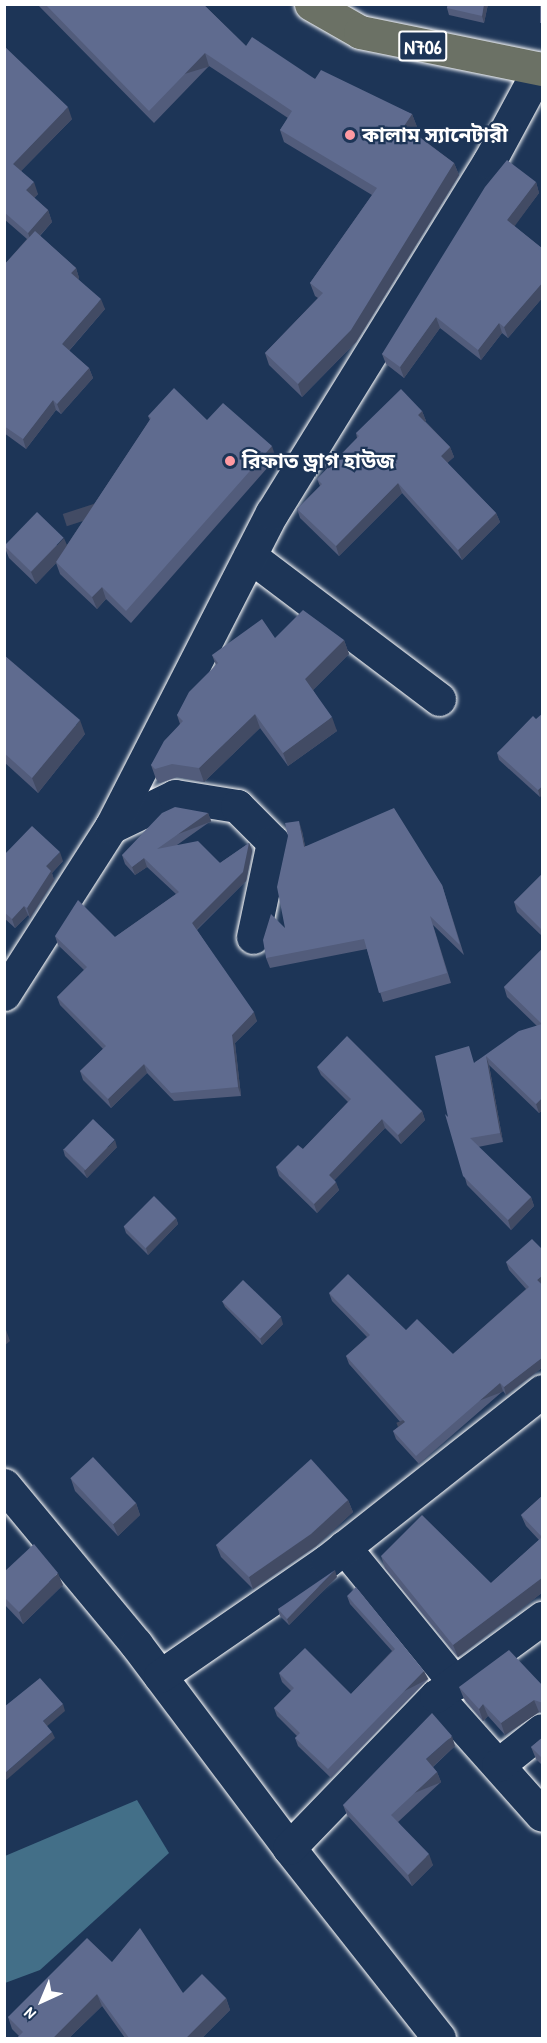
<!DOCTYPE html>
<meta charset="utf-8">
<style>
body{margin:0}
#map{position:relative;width:547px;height:2043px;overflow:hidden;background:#1d3557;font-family:"Patrick Hand","Noto Sans Bengali",sans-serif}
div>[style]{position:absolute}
.water>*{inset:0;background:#436f88}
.roads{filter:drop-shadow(0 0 2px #fff) drop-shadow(0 0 2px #fff)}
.minor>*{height:33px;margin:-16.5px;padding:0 16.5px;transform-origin:16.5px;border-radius:16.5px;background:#1d3557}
.trunk>*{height:33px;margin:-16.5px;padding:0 16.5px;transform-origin:16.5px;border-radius:16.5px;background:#6b7165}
.wall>*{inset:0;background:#525c7b}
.shaded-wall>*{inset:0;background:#424b64;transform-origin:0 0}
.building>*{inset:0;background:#5f6b8f;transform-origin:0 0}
.dots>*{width:16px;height:16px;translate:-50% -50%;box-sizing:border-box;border:3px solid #1d3557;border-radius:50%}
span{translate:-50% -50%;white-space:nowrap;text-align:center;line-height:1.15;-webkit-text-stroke:4.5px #1d3557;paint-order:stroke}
.shield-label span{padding:2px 4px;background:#1d3557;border:2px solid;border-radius:4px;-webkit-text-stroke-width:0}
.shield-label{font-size:20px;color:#fff;font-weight:700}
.poi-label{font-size:21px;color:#fff;font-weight:700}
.left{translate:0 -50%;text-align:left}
.frame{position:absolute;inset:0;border:6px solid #fff;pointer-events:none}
.north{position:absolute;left:12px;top:1971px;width:60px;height:60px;-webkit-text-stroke:4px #1d3557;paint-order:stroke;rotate:224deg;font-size:16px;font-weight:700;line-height:24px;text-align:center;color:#fff}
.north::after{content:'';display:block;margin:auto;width:21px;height:27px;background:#fff;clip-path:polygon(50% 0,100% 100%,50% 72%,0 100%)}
</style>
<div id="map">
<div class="water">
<div style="clip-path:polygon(137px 1800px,169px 1853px,40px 1970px,5px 1983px,5px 1856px)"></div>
</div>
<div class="roads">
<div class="minor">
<div style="left:250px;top:556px;width:237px;rotate:37.1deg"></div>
<div style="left:111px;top:827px;width:71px;rotate:-25.8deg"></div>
<div style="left:175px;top:796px;width:63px;rotate:9.2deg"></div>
<div style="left:237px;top:806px;width:51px;rotate:45deg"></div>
<div style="left:273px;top:842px;width:97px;rotate:101.9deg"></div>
<div style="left:4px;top:994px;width:198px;rotate:-57.4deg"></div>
<div style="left:111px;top:827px;width:353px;rotate:-62.9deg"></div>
<div style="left:272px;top:513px;width:413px;rotate:-58.3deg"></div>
<div style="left:489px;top:162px;width:106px;rotate:-61.7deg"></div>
<div style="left:4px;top:1485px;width:207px;rotate:50.3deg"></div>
<div style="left:136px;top:1644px;width:255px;rotate:53.1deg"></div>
<div style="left:289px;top:1848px;width:242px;rotate:51.7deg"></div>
<div style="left:344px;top:1547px;width:176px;rotate:50.8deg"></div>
<div style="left:160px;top:1676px;width:203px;rotate:-34.6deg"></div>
<div style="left:327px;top:1561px;width:274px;rotate:-38.3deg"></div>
<div style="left:436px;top:1696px;width:159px;rotate:48.3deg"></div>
<div style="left:498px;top:1765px;width:56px;rotate:-38.5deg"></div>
<div style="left:289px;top:1848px;width:211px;rotate:-46deg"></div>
<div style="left:436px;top:1696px;width:132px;rotate:-36.3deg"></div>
</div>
<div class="trunk">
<div style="left:311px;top:4px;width:56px;rotate:29.7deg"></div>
<div style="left:360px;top:32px;width:186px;rotate:11.5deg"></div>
</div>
</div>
<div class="wall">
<div style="clip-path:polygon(37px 4px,203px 4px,246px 46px,315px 79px,412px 114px,417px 127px,413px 132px,454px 163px,459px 175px,356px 342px,302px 397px,269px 365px,265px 353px,318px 298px,315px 296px,310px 283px,372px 195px,284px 142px,280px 130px,288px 118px,209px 66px,154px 123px)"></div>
<div style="clip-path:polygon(448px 4px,488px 4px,484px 23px,449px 15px,447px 8px)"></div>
<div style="clip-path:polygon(4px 46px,72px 119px,21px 171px,38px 194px,34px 198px,48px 210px,52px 222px,40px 236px,76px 268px,79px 278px,78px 279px,105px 309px,69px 351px,89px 368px,93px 378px,61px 414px,56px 410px,26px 449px,4px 433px,4px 265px,27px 239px,4px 219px)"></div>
<div style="clip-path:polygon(536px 182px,539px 193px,514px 226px,543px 249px,543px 297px,508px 338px,502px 333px,481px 360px,440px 328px,404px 378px,386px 364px,382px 354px)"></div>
<div style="clip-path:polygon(422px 411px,426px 421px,425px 421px,450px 447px,454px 457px,447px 463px,496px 513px,500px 522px,462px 560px,402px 493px,339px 556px,300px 518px,297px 509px,320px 486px,317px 479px,357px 438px,356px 433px)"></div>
<div style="clip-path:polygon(148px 416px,207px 420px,276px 458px,131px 623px,106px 599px,97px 609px,60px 574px,56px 563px,36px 584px,9px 558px,4px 546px,67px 545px,150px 420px)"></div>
<div style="clip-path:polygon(275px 638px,344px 640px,349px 654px,313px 690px,337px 731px,288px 766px,260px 728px,204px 782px,177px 777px,160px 783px,156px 779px,151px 765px,180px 724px,177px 715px,216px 665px,212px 655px)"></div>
<div style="clip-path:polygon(4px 655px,85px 734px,38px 793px,4px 762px)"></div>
<div style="clip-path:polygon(536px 719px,540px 797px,499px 760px,497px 753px)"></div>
<div style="clip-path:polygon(208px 813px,211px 821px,177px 845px,220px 863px,249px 843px,252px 851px,246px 881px,197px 930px,257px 1021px,235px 1043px,241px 1096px,174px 1101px,147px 1073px,111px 1108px,83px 1080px,80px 1071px,103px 1049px,60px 1005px,57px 997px,84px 970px,58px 945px,55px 936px,115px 937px,176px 894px,147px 867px,135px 875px,125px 864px,122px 855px)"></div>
<div style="clip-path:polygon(302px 831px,305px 846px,442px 885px,464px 955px,433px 925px,451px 983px,383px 1002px,367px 949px,270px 968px,266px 958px,285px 928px)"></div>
<div style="clip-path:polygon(4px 855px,63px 861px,52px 873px,54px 880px,30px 918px,28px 915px,15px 928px,4px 918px)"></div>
<div style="clip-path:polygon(543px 873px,543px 937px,517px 912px,514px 902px)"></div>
<div style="clip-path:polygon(543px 948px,543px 1110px,539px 1113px,489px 1065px,503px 1142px,478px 1147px,531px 1197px,534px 1206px,511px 1230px,467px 1185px,448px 1117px,475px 1062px,537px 1026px,507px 997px,504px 987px)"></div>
<div style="clip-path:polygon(317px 1067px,422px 1111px,425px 1120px,401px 1144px,385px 1128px,334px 1180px,339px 1190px,317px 1213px,279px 1176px,276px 1167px,303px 1149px,348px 1102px,321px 1075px)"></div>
<div style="clip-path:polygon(117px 1147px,87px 1178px,65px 1156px,63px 1149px)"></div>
<div style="clip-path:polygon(176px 1218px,178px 1224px,148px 1255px,126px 1233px,124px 1227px)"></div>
<div style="clip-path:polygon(543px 1250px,543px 1367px,506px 1395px,503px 1391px,419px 1464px,396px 1439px,393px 1431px,402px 1424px,349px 1364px,346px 1356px,367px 1337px,332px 1301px,329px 1293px,453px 1354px,526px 1289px,509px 1270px,506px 1262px)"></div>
<div style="clip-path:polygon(222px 1301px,283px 1324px,262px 1345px,225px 1307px)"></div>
<div style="clip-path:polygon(71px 1479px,136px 1503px,140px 1515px,118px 1536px,75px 1491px)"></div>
<div style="clip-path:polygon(543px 1495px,543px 1592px,458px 1657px,385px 1568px,381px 1556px,491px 1583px,539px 1540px,526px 1526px,521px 1515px)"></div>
<div style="clip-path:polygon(348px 1500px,353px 1512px,316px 1546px,253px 1589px,221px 1557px,216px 1545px)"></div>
<div style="clip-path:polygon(4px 1572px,63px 1585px,23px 1624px,4px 1604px)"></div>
<div style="clip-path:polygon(337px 1577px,289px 1625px,280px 1616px,278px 1609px)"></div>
<div style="clip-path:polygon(347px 1596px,428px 1679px,331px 1778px,298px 1746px,295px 1738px,297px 1736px,277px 1716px,274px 1708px,291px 1691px,282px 1682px,279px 1673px,351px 1694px,392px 1651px,350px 1604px)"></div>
<div style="clip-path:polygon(543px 1686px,543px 1713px,539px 1712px,505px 1735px,488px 1716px,483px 1721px,464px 1699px,459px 1687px)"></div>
<div style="clip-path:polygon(543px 1737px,543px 1766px,536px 1759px,531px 1747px)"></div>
<div style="clip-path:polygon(455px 1746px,433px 1767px,437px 1772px,441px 1782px,398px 1822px,433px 1865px,412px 1886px,347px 1815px,343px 1805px)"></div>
<div style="clip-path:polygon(112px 1962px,183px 1993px,226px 1998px,230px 2010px,202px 2038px,125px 2038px,102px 2006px,69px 2038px,17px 2038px,19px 2036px,12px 2029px,8px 2017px)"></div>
</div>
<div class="shaded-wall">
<div style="clip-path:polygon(484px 4px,488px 4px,484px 23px,482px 16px)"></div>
<div style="left:205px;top:53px;width:14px;height:81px;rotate:73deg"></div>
<div style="clip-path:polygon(68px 107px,72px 119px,17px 175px,13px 164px)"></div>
<div style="clip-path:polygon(412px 114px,417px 127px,409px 138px,404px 126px)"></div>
<div style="clip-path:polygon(454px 163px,459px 175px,356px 342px,302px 397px,298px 384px)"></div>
<div style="clip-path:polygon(34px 182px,38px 194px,30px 202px,26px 190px)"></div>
<div style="clip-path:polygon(536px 182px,539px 193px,511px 231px,507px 220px)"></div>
<div style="clip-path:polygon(48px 210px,52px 222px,32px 244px,28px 233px)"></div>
<div style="clip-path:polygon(76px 268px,79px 278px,74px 283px,71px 273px)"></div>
<div style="clip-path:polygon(543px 282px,543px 297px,508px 338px,504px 327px)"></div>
<div style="clip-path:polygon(101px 299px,105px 309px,66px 354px,62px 344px)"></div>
<div style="clip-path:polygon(436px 317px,440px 328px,404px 378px,400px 367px)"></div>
<div style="clip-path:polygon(499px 323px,502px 333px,481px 360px,478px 350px)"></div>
<div style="clip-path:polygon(89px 368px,93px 378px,61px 414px,57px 404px)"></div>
<div style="clip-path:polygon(53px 400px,56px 410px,26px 449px,23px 439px)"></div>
<div style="clip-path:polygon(422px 411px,426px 421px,422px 425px,418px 415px)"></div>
<div style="left:272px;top:446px;width:13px;height:220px;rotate:72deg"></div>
<div style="clip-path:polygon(450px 447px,454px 457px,444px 466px,441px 456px)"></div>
<div style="clip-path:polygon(398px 483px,402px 493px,339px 556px,336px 546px)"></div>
<div style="clip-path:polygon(496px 513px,500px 522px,462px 560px,458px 550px)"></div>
<div style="clip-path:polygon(64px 538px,69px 550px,36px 584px,31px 572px)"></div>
<div style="clip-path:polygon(102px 587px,106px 599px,97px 609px,92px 597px)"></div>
<div style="clip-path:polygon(344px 640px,349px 654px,310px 693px,305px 679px)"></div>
<div style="clip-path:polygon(255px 714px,260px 728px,204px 782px,199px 768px)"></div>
<div style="clip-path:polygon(332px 717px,337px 731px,288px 766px,283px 753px)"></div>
<div style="clip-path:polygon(80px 720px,85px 734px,38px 793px,32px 778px)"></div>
<div style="clip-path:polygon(543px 786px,543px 795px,540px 797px,538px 790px)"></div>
<div style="left:208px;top:813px;width:9px;height:62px;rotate:69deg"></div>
<div style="clip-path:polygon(299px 821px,302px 831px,307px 856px,304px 847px)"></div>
<div style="clip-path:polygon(249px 843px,252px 851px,246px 881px,195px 931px,192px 923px)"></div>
<div style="clip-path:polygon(60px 852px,63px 861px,52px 873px,54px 880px,30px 918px,27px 908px,46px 866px)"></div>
<div style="clip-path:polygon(144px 858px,147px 867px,135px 875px,132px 867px)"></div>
<div style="clip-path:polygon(24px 906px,28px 915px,15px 928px,12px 919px)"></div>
<div style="clip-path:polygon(254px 1012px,257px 1021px,235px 1043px,241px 1096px,238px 1087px,232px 1035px)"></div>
<div style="clip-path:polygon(486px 1056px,489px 1065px,503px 1142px,500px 1133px)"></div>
<div style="clip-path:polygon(144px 1064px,147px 1073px,111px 1108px,108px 1099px)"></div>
<div style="clip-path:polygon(543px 1097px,543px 1110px,539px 1113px,536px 1104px)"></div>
<div style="clip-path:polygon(422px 1111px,425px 1120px,401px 1144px,398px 1135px)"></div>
<div style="clip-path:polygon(382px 1119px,385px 1128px,332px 1183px,329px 1175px)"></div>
<div style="clip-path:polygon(115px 1140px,117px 1147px,87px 1178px,84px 1171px)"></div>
<div style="clip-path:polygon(336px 1182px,339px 1190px,317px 1213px,314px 1204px)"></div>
<div style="clip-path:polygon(531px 1197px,534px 1206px,511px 1230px,508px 1220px)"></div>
<div style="clip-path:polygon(176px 1218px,178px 1224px,148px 1255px,146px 1248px)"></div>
<div style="clip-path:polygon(543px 1275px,543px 1285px,537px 1280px)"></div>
<div style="clip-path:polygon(281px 1317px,283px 1324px,262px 1345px,260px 1338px)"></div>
<div style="clip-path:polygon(6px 1330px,10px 1341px,4px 1346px,4px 1331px)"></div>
<div style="clip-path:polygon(543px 1357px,543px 1367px,506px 1395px,504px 1387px)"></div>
<div style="left:500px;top:1383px;width:9px;height:111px;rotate:69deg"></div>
<div style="clip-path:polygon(348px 1500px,353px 1512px,316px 1546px,253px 1589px,249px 1577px)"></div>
<div style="clip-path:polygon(136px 1503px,140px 1515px,118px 1536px,113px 1524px)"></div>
<div style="clip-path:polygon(335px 1570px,337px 1577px,289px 1625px,287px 1619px)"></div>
<div style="clip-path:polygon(58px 1573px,63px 1585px,23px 1624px,19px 1612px)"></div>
<div style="clip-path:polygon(543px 1577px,543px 1592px,458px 1657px,453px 1645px)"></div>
<div style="left:424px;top:1671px;width:9px;height:137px;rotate:63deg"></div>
<div style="clip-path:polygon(534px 1700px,539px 1712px,505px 1735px,501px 1723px)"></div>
<div style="clip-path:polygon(63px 1704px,65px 1711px,45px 1728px,43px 1721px)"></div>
<div style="clip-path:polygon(483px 1704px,488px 1716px,483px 1721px,479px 1709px)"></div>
<div style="clip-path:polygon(52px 1732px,55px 1738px,4px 1782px,4px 1774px)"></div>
<div style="clip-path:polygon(452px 1736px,455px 1746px,429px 1770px,426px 1759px)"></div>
<div style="left:437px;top:1772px;width:11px;height:63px;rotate:68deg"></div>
<div style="clip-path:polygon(429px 1854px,433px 1865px,412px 1886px,408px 1875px)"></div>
<div style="clip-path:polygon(97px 1994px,102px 2006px,69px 2038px,53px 2038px)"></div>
<div style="clip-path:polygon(226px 1998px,230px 2010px,202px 2038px,186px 2038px)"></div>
</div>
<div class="building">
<div style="clip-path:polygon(45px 4px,203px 4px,246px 46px,252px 37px,315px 79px,321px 70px,412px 114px,404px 126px,454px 163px,351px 330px,298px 384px,265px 353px,323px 293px,310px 283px,377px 188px,280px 130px,292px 111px,205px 53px,149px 111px)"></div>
<div style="clip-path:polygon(448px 4px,484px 4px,482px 16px,447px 8px)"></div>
<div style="left:540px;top:4px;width:3px;height:19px"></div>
<div style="clip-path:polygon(4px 46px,68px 107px,13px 164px,34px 182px,26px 190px,48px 210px,28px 233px,4px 212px)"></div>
<div style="clip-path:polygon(507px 160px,536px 182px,507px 220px,543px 249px,543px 282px,504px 327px,499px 323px,478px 350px,436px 317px,400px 367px,382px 354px,485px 187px)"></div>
<div style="clip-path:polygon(35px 231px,76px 268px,71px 273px,101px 299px,62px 344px,89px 368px,57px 404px,53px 400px,23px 439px,4px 426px,4px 265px)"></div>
<div style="clip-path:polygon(174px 388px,207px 420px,223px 403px,272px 446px,126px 611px,102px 587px,92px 597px,56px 562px,151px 418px,148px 416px)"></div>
<div style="clip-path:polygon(401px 389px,422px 411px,418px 415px,450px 447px,441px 456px,496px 513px,458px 550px,398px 483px,336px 546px,297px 509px,322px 484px,317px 479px,359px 436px,356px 433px)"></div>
<div style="left:37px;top:512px;width:37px;height:47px;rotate:44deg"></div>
<div style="clip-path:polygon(303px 610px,344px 640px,305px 679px,332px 717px,283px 753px,255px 714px,199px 768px,172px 764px,155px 769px,151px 765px,164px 741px,183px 721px,177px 715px,189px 692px,218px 663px,212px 655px,262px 619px,275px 638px)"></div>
<div style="clip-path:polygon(4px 655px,80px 720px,32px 778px,4px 753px)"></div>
<div style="clip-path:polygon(543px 713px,543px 786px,538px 790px,497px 753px,533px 716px,536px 719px)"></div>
<div style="clip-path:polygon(175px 807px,208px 813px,157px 849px,198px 841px,220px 863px,249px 843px,243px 872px,192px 923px,254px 1012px,232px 1035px,238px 1087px,171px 1093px,144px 1064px,108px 1099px,80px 1071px,106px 1046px,57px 997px,87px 967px,55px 936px,78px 900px,115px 937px,179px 892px,144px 858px,132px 867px,122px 855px,162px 813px)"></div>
<div style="clip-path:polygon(394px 808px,442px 885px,460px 945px,430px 916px,447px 973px,379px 993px,364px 939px,266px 958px,263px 940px,271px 914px,285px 928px,277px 887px,288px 836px,285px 823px,299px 821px,304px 847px)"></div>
<div style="clip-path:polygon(32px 826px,60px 852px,46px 866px,51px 871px,27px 908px,24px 906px,12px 919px,4px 912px,4px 855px)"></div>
<div style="clip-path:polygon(543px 873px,543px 931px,514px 902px)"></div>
<div style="clip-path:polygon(543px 948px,543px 1097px,536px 1104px,486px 1056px,500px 1133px,470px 1138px,531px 1197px,508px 1220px,463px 1176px,445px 1114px,448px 1117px,435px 1056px,469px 1046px,474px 1063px,519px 1031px,542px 1024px,504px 987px)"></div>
<div style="clip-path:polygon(347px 1036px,422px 1111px,398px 1135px,382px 1119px,329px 1175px,336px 1182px,314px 1204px,276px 1167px,298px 1145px,303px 1149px,351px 1099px,317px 1067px)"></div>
<div style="left:93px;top:1119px;width:30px;height:42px;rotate:44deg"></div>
<div style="left:154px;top:1196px;width:31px;height:43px;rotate:45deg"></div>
<div style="clip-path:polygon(532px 1239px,543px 1250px,543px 1275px,537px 1280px,543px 1286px,543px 1357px,504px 1387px,500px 1383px,416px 1456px,393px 1431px,405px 1422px,346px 1356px,370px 1335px,329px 1293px,348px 1274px,406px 1330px,417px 1319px,453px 1354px,529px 1287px,506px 1262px)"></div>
<div style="left:243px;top:1280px;width:53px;height:30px;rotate:44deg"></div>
<div style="left:93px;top:1457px;width:63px;height:31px;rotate:47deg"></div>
<div style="clip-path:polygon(311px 1459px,348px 1500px,311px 1534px,249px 1577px,216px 1545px)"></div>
<div style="clip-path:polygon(543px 1495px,543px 1577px,453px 1645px,381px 1556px,422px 1515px,491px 1583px,542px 1537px,521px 1515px)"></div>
<div style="clip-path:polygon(34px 1544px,58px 1573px,19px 1612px,4px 1597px,4px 1572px)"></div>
<div style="clip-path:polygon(335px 1570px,287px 1619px,278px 1609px)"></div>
<div style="clip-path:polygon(356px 1587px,424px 1671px,328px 1769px,295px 1738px,300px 1733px,274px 1708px,294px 1688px,279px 1673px,305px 1648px,351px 1694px,395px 1649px,347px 1596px)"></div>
<div style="clip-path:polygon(509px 1650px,543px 1686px,543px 1703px,534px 1700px,501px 1723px,483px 1704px,479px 1709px,459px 1687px)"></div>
<div style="clip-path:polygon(40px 1678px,63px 1704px,43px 1721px,52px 1732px,4px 1774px,4px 1707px)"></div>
<div style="clip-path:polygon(432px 1713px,452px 1736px,426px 1759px,437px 1772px,391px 1815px,429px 1854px,408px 1875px,343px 1805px)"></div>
<div style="clip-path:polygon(543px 1737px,543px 1759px,531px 1747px)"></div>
<div style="clip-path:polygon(140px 1928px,183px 1993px,202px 1974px,226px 1998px,186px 2038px,129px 2038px,97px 1994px,53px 2038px,17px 2038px,23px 2032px,8px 2017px,87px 1938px,112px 1962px)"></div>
</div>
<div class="dots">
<div style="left:350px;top:135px;background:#ff9aa2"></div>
<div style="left:230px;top:461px;background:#ff9aa2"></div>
</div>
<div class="shield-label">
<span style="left:423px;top:46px">N706</span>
</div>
<div class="poi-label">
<span class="left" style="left:362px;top:135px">কালাম স্যানেটারী</span>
<span class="left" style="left:242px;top:461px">রিফাত ড্রাগ হাউজ</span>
</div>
<div class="frame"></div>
<div class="north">N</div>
</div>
